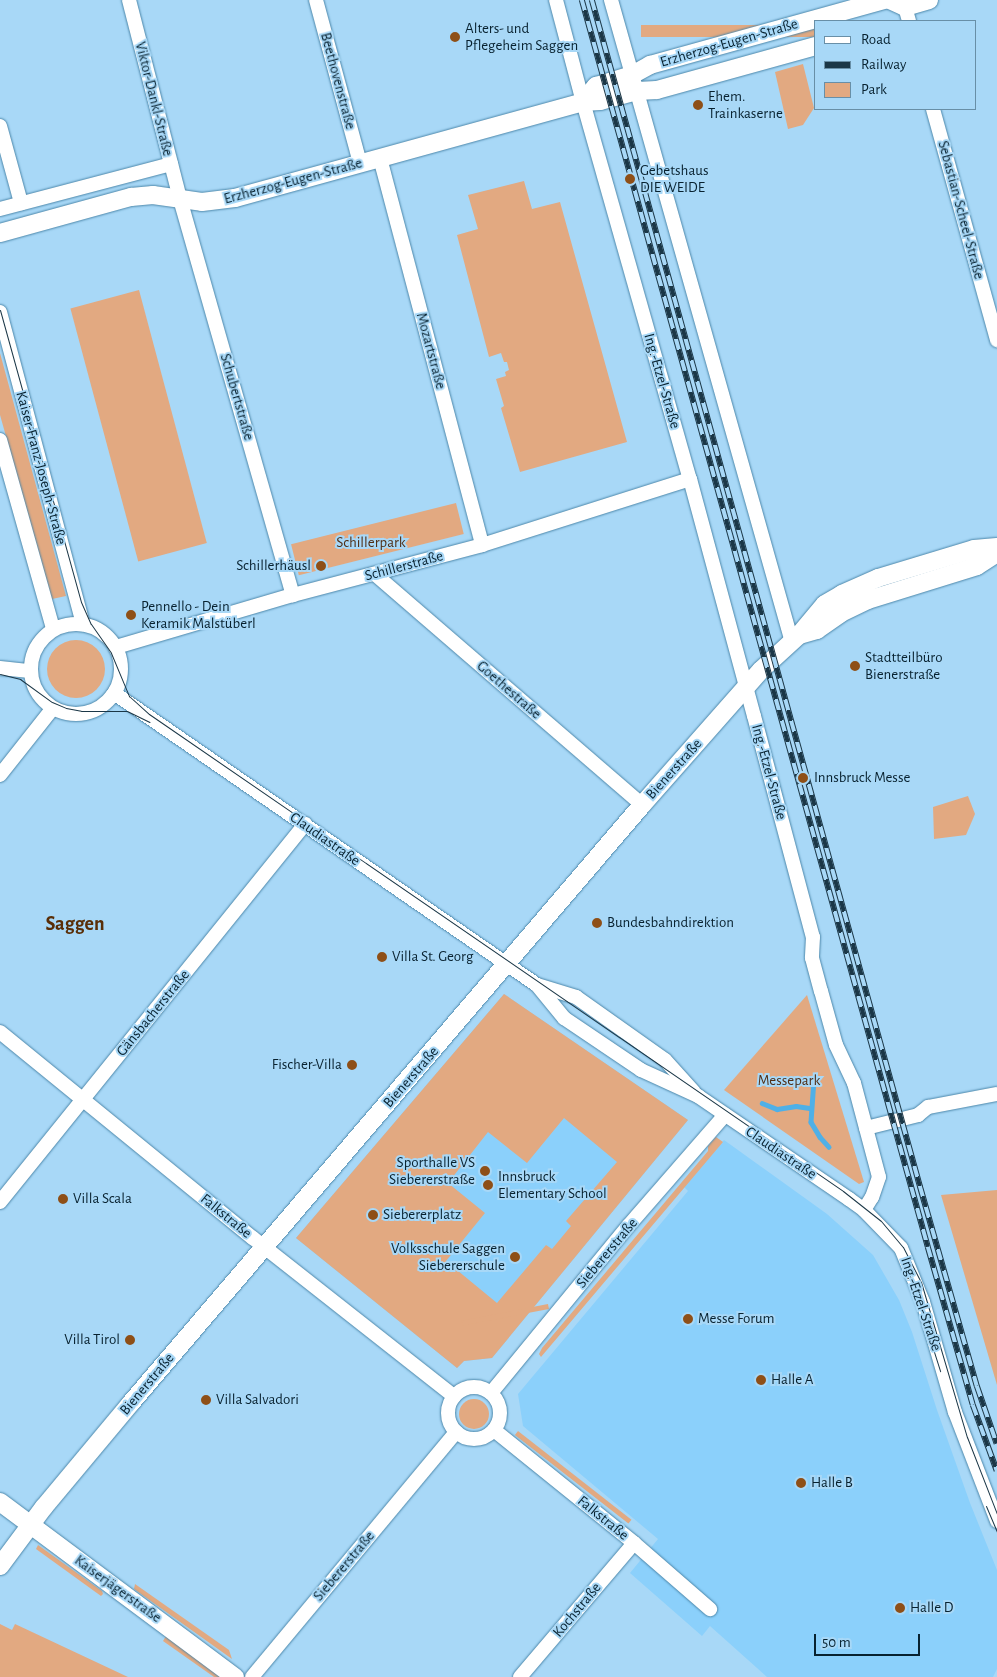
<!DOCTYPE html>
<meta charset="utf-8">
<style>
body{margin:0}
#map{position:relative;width:997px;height:1677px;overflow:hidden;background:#a8d8f7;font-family:"Alegreya Sans",sans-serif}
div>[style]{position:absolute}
.built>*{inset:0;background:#8bd0fb}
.green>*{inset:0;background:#e2a981;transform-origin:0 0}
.round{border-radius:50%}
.stream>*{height:4.5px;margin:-2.25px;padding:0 2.25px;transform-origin:2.25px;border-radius:2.25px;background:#4fb0e7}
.roads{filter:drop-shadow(0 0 1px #4c87aa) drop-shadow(0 0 1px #4c87aa)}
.minor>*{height:14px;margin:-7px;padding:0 7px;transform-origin:7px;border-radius:7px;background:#fff}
.minor>.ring{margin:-7px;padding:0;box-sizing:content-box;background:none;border:14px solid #fff;border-radius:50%}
.tertiary>*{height:18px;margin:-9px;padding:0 9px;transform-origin:9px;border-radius:9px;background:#fff}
.tram>*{height:1px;margin:-0.5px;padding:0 0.5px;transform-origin:0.5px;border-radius:0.5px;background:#1b3747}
.rail>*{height:5.5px;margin-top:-2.75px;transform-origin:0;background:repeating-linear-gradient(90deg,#a8d8f7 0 11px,#1b3747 0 22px);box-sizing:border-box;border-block:1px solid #1b3747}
.dots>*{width:14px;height:14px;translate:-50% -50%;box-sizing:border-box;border:2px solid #a8d8f7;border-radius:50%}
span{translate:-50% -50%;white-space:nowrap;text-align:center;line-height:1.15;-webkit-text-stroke:4px #a8d8f7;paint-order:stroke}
.poi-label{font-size:15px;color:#082230}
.left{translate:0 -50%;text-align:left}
.right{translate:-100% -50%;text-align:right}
.street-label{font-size:15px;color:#082230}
.park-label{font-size:15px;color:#502f17}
.district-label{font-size:20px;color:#592e07;font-weight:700}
.legend{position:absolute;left:814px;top:20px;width:162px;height:90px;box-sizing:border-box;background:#a8d8f7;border:1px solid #688fa7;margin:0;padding:6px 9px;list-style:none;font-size:15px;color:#082230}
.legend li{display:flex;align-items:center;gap:10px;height:25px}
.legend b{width:25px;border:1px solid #688fa7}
.scale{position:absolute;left:814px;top:1634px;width:106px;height:22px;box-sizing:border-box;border:2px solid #082230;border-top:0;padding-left:6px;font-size:15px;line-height:18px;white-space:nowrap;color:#082230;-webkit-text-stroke:4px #a8d8f7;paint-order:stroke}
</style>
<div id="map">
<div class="built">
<div style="clip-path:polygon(504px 994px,688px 1120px,492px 1358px,464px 1361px,457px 1368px,296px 1238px)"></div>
<div style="clip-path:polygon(724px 1140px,827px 1214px,873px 1255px,899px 1300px,912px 1332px,937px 1410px,970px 1503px,997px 1570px,997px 1669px,993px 1677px,767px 1677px,710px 1626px,702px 1636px,630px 1573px,658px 1539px,523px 1426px,518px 1394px,688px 1191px,684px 1187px)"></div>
</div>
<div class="green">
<div style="left:816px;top:25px;width:12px;height:175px;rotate:90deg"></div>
<div style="clip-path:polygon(803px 64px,814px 108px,803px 125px,788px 129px,775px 72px)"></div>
<div style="clip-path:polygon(524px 181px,532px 209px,560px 202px,627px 442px,520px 472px,501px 408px,504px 406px,496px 379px,506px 376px,505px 372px,509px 370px,507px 362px,504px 362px,501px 353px,489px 357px,457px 235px,478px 229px,468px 195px)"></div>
<div style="left:139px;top:290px;width:262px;height:71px;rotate:75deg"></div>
<div style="clip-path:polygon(0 353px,66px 596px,52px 599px,0 415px)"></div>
<div style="left:456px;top:503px;width:32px;height:170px;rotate:76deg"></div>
<div class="round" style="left:47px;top:640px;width:58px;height:58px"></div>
<div style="clip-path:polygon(968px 796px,975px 814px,966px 835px,934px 839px,933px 807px)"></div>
<div style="clip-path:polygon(evenodd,504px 994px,688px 1120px,492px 1358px,464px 1361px,457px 1368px,296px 1238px,504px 994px,564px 1118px,617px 1162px,566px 1221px,571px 1226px,552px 1249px,546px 1245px,497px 1303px,446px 1261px,485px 1213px,448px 1183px,488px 1132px,527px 1163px,564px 1118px)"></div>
<div style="clip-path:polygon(807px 995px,864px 1182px,859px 1184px,724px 1090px)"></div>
<div style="clip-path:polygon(716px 1137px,723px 1142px,541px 1357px,539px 1354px,542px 1348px,708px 1151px,708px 1146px)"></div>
<div style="clip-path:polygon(997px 1190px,997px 1385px,941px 1195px)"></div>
<div style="left:548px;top:1304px;width:5px;height:88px;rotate:79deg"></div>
<div class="round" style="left:459px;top:1399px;width:30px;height:30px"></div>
<div style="left:518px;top:1431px;width:144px;height:5px;rotate:38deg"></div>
<div style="clip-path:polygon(38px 1545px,102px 1591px,103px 1594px,101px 1596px,36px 1549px)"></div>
<div style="clip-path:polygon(135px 1584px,229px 1650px,232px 1659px,134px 1589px)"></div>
<div style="clip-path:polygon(0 1624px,12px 1630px,15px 1624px,128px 1677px,0 1677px)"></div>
<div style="clip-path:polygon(166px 1636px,222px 1677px,214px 1677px,163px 1641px)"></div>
</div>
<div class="stream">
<div style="left:814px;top:1079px;width:43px;rotate:94deg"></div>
<div style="left:811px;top:1122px;width:17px;rotate:59deg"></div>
<div style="left:820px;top:1137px;width:13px;rotate:48deg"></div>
<div style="left:762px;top:1103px;width:16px;rotate:22deg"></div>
<div style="left:777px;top:1109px;width:19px;rotate:-9deg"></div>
<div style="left:796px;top:1106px;width:15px;rotate:8deg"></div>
</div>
<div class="roads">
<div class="minor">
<div style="left:129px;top:0;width:205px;rotate:75.6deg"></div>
<div style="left:180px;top:199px;width:412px;rotate:74.1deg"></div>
<div style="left:316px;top:0;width:169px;rotate:74.9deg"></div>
<div style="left:556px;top:0;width:106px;rotate:75.2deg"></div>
<div style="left:583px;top:102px;width:392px;rotate:74.2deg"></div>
<div style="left:690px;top:479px;width:245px;rotate:74.9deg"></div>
<div style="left:754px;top:716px;width:229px;rotate:75.1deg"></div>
<div style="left:813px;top:937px;width:21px;rotate:93deg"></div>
<div style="left:812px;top:958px;width:34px;rotate:75deg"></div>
<div style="left:821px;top:991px;width:56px;rotate:74.5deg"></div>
<div style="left:836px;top:1045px;width:42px;rotate:64.7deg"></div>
<div style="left:854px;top:1083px;width:97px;rotate:75.1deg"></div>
<div style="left:879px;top:1177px;width:21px;rotate:109deg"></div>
<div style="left:872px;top:1197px;width:15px;rotate:122deg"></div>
<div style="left:611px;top:0;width:667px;rotate:74.26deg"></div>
<div style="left:903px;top:0;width:22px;rotate:74deg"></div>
<div style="left:933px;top:109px;width:240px;rotate:74.5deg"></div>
<div style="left:0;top:126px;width:80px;rotate:74.7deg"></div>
<div style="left:380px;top:158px;width:400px;rotate:75.2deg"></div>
<div style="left:0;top:209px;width:177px;rotate:-14.7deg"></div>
<div style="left:0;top:312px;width:323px;rotate:75.1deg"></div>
<div style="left:0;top:440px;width:196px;rotate:74.3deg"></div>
<div style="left:376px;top:575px;width:352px;rotate:40.8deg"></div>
<div class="ring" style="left:31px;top:624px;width:76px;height:76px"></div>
<div style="left:116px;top:647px;width:184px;rotate:-16.4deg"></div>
<div style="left:293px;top:595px;width:196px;rotate:-14.8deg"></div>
<div style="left:482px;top:545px;width:218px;rotate:-17.6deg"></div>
<div style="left:0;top:668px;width:30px;rotate:6deg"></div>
<div style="left:114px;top:693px;width:514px;rotate:34.62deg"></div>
<div style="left:537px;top:985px;width:41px;rotate:17.1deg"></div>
<div style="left:576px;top:997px;width:109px;rotate:35.3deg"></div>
<div style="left:665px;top:1060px;width:43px;rotate:47.8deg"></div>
<div style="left:0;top:775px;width:85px;rotate:-51.7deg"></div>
<div style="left:537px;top:985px;width:43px;rotate:50.7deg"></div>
<div style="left:564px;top:1018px;width:93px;rotate:34deg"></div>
<div style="left:641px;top:1070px;width:63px;rotate:24.5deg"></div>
<div style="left:698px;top:1096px;width:183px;rotate:34.3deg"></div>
<div style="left:849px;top:1199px;width:19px;rotate:36deg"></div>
<div style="left:864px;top:1210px;width:53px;rotate:45.8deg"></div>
<div style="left:901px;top:1248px;width:58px;rotate:67.8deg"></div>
<div style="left:923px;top:1302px;width:115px;rotate:73.8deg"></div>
<div style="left:955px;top:1412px;width:117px;rotate:68.9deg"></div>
<div style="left:0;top:1032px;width:326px;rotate:39.2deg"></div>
<div style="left:253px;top:1238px;width:256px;rotate:38.2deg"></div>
<div style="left:866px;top:1128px;width:54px;rotate:-14deg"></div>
<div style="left:918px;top:1115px;width:13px;rotate:-39deg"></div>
<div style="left:928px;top:1107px;width:70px;rotate:-10.7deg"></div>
<div style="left:0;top:1202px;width:486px;rotate:-51.1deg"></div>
<div class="ring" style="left:448px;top:1387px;width:38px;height:38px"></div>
<div style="left:491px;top:1393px;width:217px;rotate:-50.6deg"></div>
<div style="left:629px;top:1225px;width:146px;rotate:-48.9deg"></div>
<div style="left:494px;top:1430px;width:180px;rotate:38.9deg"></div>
<div style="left:634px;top:1543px;width:101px;rotate:41deg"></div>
<div style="left:252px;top:1677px;width:319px;rotate:-50.2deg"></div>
<div style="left:520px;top:1677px;width:176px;rotate:-49.6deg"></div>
</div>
<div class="tertiary">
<div style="left:890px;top:0;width:17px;rotate:25deg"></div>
<div style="left:905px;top:7px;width:25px;rotate:-16deg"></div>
<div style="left:583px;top:102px;width:21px;rotate:-51deg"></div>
<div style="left:596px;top:86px;width:38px;rotate:-17deg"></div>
<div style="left:632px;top:75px;width:21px;rotate:-29deg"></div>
<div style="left:650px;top:65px;width:243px;rotate:-15.5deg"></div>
<div style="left:0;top:233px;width:136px;rotate:-15.4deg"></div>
<div style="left:131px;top:197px;width:22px;rotate:-5deg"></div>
<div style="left:153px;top:195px;width:49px;rotate:8.1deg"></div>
<div style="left:202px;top:202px;width:33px;rotate:-7deg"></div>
<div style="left:235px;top:198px;width:361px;rotate:-15.4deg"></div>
<div style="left:583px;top:102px;width:17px;rotate:-3deg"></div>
<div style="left:600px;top:101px;width:38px;rotate:-15deg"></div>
<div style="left:637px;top:91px;width:20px;rotate:-3deg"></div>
<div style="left:657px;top:90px;width:165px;rotate:-15.5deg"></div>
<div style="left:799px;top:635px;width:19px;rotate:-16deg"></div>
<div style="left:817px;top:630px;width:29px;rotate:-35deg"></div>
<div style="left:841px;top:613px;width:30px;rotate:-26deg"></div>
<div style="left:868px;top:600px;width:114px;rotate:-17.3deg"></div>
<div style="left:977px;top:566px;width:24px;rotate:-33deg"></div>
<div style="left:0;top:1502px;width:293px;rotate:36.7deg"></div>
<div style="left:0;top:1566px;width:74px;rotate:-53.3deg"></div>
<div style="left:44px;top:1507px;width:134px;rotate:-50.1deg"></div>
<div style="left:130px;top:1404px;width:788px;rotate:-49.48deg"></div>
<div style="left:642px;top:805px;width:180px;rotate:-48.6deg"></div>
<div style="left:761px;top:670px;width:52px;rotate:-42.6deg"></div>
<div style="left:799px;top:635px;width:40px;rotate:-50deg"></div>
<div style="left:825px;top:604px;width:20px;rotate:-30deg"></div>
<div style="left:842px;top:594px;width:39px;rotate:-24deg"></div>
<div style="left:878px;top:578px;width:100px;rotate:-16.8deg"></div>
<div style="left:974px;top:549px;width:23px;rotate:-5deg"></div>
</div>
</div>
<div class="tram">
<div style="left:0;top:310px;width:303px;rotate:74.5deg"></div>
<div style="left:81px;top:602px;width:24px;rotate:66deg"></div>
<div style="left:91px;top:624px;width:35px;rotate:55deg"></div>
<div style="left:111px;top:653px;width:47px;rotate:67.3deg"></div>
<div style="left:129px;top:696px;width:27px;rotate:42deg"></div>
<div style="left:149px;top:714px;width:842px;rotate:34.5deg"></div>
<div style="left:843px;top:1191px;width:48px;rotate:38.3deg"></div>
<div style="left:881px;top:1221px;width:34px;rotate:50deg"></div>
<div style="left:903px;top:1247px;width:39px;rotate:63deg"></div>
<div style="left:921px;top:1282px;width:162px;rotate:73.5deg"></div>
<div style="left:967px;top:1437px;width:83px;rotate:68.7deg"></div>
<div style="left:0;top:674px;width:21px;rotate:14deg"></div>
<div style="left:20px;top:679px;width:39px;rotate:36deg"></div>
<div style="left:52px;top:702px;width:15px;rotate:23deg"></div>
<div style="left:66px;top:708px;width:15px;rotate:11deg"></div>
<div style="left:81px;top:711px;width:46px"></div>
<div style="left:127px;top:711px;width:25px;rotate:26deg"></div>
<div style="left:909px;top:1273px;width:103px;rotate:72.4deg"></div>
<div style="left:986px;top:1506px;width:28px;rotate:67deg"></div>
</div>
<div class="rail">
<div style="left:582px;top:0;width:1294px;rotate:74.49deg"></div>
<div style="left:928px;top:1247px;width:164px;rotate:74.1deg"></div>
<div style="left:973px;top:1405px;width:70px;rotate:70deg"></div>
<div style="left:592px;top:0;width:1231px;rotate:74.54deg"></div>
<div style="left:920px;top:1186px;width:208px;rotate:74.1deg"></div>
<div style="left:977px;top:1386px;width:61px;rotate:71deg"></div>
</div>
<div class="dots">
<div style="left:455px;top:37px;background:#8e4f17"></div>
<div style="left:698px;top:105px;background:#8e4f17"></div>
<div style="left:630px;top:179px;background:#8e4f17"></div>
<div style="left:321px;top:566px;background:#8e4f17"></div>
<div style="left:131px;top:615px;background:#8e4f17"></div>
<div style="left:855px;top:666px;background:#8e4f17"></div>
<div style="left:803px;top:778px;background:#8e4f17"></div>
<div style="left:597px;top:923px;background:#8e4f17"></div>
<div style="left:382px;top:957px;background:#8e4f17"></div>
<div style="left:352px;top:1065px;background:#8e4f17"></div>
<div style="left:485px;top:1171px;background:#8e4f17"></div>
<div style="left:488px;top:1185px;background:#8e4f17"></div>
<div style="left:63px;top:1199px;background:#8e4f17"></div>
<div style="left:373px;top:1215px;background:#8e4f17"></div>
<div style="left:515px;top:1257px;background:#8e4f17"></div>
<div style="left:688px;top:1319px;background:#8e4f17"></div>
<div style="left:130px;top:1340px;background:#8e4f17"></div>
<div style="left:761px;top:1380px;background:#8e4f17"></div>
<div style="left:206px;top:1400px;background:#8e4f17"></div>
<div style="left:801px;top:1483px;background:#8e4f17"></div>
<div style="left:900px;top:1608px;background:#8e4f17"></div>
</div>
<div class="poi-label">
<span class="left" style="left:465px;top:37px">Alters- und<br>Pflegeheim Saggen</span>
<span class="left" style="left:708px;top:105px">Ehem.<br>Trainkaserne</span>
<span class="left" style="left:640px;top:179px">Gebetshaus<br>DIE WEIDE</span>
<span class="right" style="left:311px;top:566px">Schillerhäusl</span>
<span class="left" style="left:141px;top:615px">Pennello - Dein<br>Keramik Malstüberl</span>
<span class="left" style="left:865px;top:666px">Stadtteilbüro<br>Bienerstraße</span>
<span class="left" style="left:814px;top:778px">Innsbruck Messe</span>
<span class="left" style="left:607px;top:923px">Bundesbahndirektion</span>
<span class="left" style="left:392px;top:957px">Villa St. Georg</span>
<span class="right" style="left:342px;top:1065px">Fischer-Villa</span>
<span class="right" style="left:475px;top:1171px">Sporthalle VS<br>Siebererstraße</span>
<span class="left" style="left:498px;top:1185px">Innsbruck<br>Elementary School</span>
<span class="left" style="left:73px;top:1199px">Villa Scala</span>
<span class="left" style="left:383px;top:1215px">Siebererplatz</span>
<span class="right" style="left:505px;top:1257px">Volksschule Saggen<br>Siebererschule</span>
<span class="left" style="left:698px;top:1319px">Messe Forum</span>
<span class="right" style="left:120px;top:1340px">Villa Tirol</span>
<span class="left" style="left:771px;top:1380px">Halle A</span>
<span class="left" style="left:216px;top:1400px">Villa Salvadori</span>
<span class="left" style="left:811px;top:1483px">Halle B</span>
<span class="left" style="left:910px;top:1608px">Halle D</span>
</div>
<div class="street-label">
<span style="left:729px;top:43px;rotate:-16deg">Erzherzog-Eugen-Straße</span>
<span style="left:338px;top:81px;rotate:75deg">Beethovenstraße</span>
<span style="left:154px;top:99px;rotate:76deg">Viktor-Dankl-Straße</span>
<span style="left:293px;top:181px;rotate:-15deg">Erzherzog-Eugen-Straße</span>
<span style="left:961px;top:210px;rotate:75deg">Sebastian-Scheel-Straße</span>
<span style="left:431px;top:351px;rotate:75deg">Mozartstraße</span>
<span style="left:662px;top:381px;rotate:74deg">Ing.-Etzel-Straße</span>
<span style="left:237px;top:397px;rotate:74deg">Schubertstraße</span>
<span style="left:41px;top:468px;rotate:75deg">Kaiser-Franz-Joseph-Straße</span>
<span style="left:404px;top:566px;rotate:-15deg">Schillerstraße</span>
<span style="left:509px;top:690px;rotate:41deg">Goethestraße</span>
<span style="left:674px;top:769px;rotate:-48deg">Bienerstraße</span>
<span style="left:769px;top:772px;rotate:75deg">Ing.-Etzel-Straße</span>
<span style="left:325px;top:839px;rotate:35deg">Claudiastraße</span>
<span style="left:153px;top:1013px;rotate:-51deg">Gänsbacherstraße</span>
<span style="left:411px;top:1077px;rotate:-49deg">Bienerstraße</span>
<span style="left:781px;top:1153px;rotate:34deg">Claudiastraße</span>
<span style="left:226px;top:1216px;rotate:39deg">Falkstraße</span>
<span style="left:607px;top:1253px;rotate:-50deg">Siebererstraße</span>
<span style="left:921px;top:1304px;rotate:71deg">Ing.-Etzel-Straße</span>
<span style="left:147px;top:1384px;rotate:-50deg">Bienerstraße</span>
<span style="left:603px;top:1518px;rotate:39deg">Falkstraße</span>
<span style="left:344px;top:1566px;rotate:-50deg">Siebererstraße</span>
<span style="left:118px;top:1589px;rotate:36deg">Kaiserjägerstraße</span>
<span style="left:577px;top:1610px;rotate:-50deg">Kochstraße</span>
</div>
<div class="park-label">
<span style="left:371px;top:543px">Schillerpark</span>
<span style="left:789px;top:1081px">Messepark</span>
</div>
<div class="district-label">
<span style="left:75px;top:924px">Saggen</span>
</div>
<ul class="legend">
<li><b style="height:6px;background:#fff"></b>Road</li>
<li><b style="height:6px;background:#1b3747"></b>Railway</li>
<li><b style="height:14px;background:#e2a981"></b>Park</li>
</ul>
<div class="scale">50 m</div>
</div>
